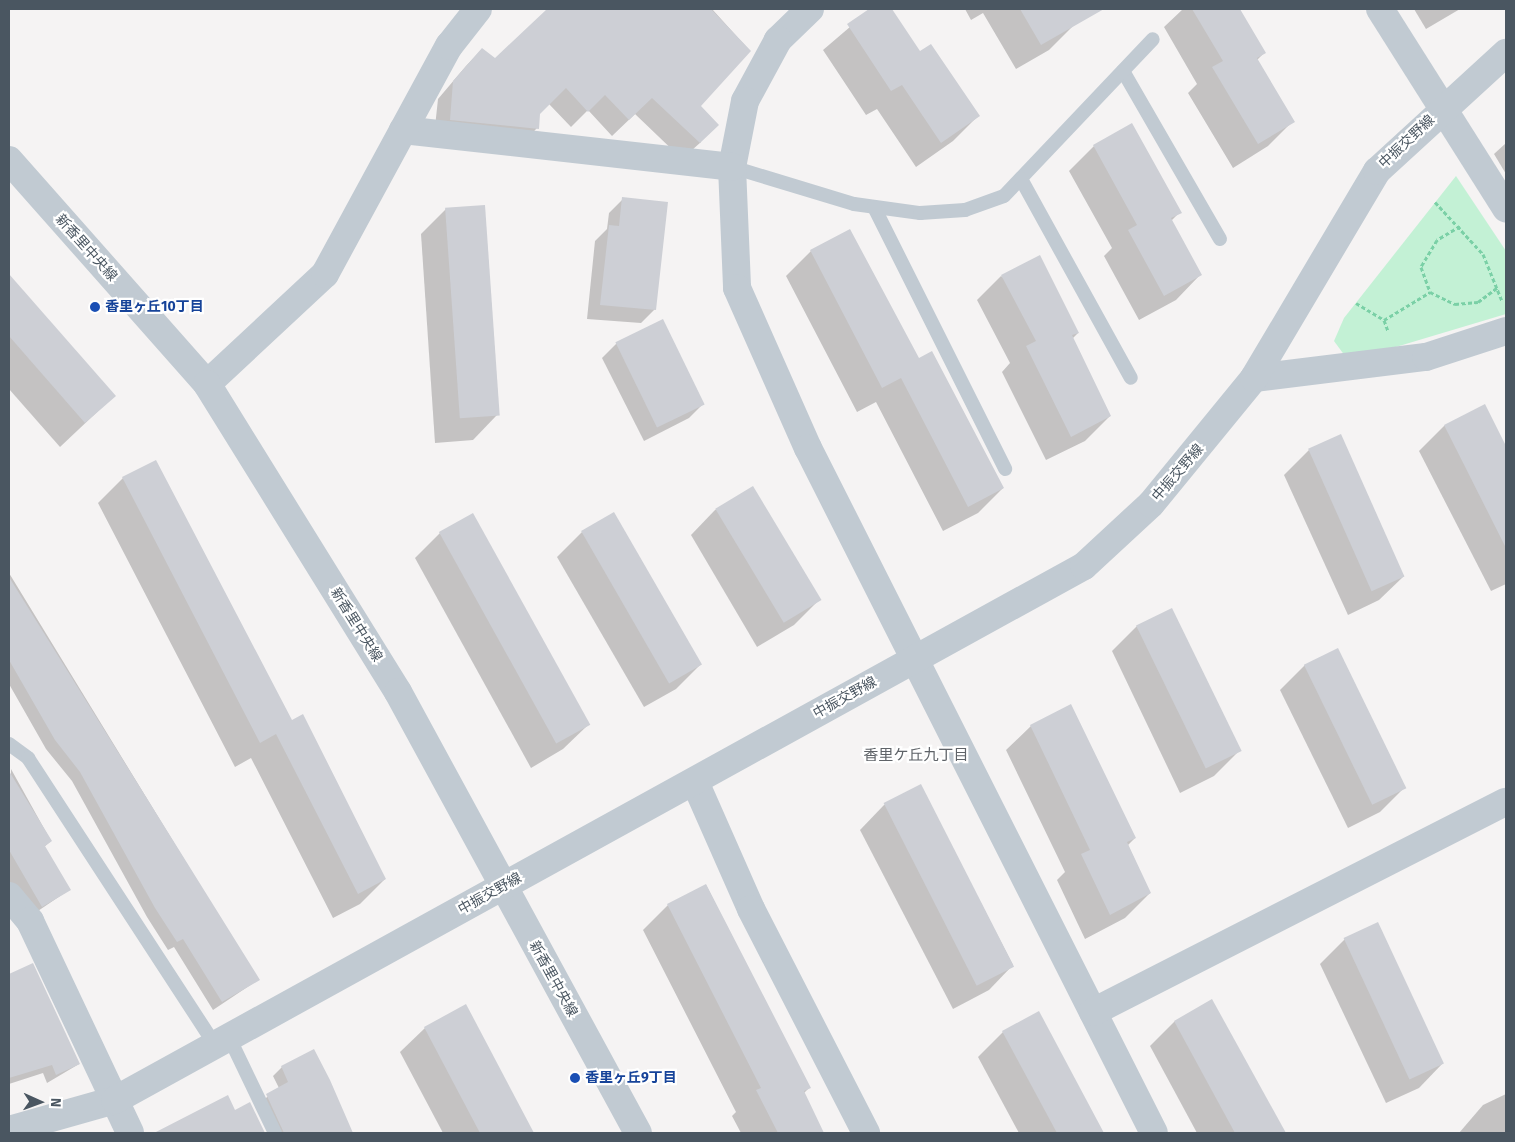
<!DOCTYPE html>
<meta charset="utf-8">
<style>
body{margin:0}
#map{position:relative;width:1515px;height:1142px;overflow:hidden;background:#f5f3f3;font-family:"Fira Sans","Noto Sans JP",sans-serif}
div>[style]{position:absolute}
.green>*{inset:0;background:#c3f1d5}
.shadow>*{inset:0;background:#0003}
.building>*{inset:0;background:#cdcfd5;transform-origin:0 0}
.path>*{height:3px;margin-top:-1.5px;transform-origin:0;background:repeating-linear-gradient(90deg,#7ad0a6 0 4px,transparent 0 6.5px)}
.service>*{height:14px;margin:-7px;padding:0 7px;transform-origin:7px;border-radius:7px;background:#c1cad2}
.minor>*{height:28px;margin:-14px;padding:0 14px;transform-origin:14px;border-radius:14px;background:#c1cad2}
.tertiary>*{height:28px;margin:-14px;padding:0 14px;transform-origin:14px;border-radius:14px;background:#c1cad2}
.dots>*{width:14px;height:14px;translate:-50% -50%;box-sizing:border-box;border:2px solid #fff;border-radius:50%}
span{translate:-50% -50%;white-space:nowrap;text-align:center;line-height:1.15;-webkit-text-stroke:4.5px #fff;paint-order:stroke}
.street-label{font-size:14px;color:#4a5661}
.transit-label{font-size:14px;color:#164399;font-weight:700}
.left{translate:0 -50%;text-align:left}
.neighbourhood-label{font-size:15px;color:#5f6368}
.frame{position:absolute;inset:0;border:10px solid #4a5661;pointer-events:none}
.north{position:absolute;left:15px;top:1077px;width:50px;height:50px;-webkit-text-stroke:4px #fff;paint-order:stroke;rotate:92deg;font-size:14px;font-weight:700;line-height:20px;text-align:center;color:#4a5661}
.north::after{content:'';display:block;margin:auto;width:18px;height:22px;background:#4a5661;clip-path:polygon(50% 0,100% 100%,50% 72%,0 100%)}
</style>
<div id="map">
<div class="green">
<div style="clip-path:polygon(1456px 176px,1506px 251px,1506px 314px,1369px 355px,1345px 356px,1334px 341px,1344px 318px)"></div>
</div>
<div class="shadow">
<div style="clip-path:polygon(548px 9px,712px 9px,750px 51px,699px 106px,701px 142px,682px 159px,635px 114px,612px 136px,588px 110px,571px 127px,549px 104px,538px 113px,537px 128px,521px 145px,434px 136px,438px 99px,466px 66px,482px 49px,495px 60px)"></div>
<div style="clip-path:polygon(871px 9px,890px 9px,920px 53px,978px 116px,953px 141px,916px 167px,877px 109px,866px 115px,823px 50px)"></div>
<div style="clip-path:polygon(965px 9px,1065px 9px,1074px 25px,1049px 50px,1016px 69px,983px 13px,971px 20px)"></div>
<div style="clip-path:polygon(1183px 9px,1238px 9px,1264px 53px,1257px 60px,1293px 121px,1268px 146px,1233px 168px,1188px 93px,1197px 84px,1164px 27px)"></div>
<div style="clip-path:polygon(1414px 9px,1460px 9px,1426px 29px)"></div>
<div style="clip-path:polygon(1506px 143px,1506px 174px,1494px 154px)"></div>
<div style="clip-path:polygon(1094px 146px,1180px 212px,1171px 221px,1200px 275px,1176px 300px,1139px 320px,1104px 256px,1112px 248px,1069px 171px)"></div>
<div style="clip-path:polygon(623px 199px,655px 309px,641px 323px,587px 319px,595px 241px,607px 229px,609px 213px)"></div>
<div style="clip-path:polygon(446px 209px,497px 415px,473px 440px,435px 443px,421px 234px)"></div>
<div style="clip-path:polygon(811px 251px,919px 359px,1003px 488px,978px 513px,943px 531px,876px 402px,857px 412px,786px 276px)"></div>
<div style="clip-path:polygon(9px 276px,114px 396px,60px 447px,9px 389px)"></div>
<div style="clip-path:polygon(1001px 276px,1078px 333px,1072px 339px,1110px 416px,1085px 441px,1046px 460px,1002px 372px,1010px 363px,977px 300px)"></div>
<div style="clip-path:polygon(662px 321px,703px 404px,689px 418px,644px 441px,602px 358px,616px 344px)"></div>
<div style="clip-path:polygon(1484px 406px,1506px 449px,1506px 584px,1491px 591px,1419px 451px,1444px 426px)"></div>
<div style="clip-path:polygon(1309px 450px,1404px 576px,1379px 600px,1348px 615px,1284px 475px)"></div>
<div style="clip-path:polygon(123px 478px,291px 721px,385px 879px,360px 904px,333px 918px,251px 758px,235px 767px,98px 503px)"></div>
<div style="clip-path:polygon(753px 488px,819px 600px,794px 625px,757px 647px,691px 535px,715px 510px)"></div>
<div style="clip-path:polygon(582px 532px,701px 664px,676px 689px,644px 707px,557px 557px)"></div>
<div style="clip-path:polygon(440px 533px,588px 725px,563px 749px,531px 768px,415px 558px)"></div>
<div style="clip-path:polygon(9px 573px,258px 980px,213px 1010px,174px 947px,168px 950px,147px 917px,72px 781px,46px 749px,9px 684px)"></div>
<div style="clip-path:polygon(1137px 626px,1239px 751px,1214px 776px,1180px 793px,1112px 651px)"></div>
<div style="clip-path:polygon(1305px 665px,1405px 787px,1380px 812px,1348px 828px,1280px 690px)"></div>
<div style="clip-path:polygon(1031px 726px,1135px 838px,1128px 845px,1150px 893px,1125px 918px,1085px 939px,1057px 880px,1065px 872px,1006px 750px)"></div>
<div style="clip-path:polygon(11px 769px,51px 841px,44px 847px,69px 890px,32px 915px,9px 894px)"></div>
<div style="clip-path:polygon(920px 786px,1013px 965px,989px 990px,953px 1009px,860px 830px,884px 805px)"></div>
<div style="clip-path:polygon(706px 885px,809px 1088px,804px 1093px,823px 1133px,741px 1133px,732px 1116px,736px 1112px,643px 930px,668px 905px)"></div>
<div style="clip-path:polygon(1345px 939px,1443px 1063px,1419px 1088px,1386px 1103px,1320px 964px)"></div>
<div style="clip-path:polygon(33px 968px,79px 1064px,47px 1083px,43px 1073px,9px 1084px,9px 977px)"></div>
<div style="clip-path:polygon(1212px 1001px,1285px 1133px,1197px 1133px,1150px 1046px,1174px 1022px)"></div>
<div style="clip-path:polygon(465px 1006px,533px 1133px,443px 1133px,400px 1052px,425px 1028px)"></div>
<div style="clip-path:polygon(1041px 1017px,1103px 1133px,1019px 1133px,978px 1057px,1003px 1032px)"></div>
<div style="clip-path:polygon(314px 1051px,352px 1133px,272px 1133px,258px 1104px,279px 1088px,273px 1076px,282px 1067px)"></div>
<div style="clip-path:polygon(1506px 1094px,1506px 1133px,1459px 1133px,1483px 1105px)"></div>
<div style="clip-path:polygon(227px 1097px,234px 1112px,250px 1104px,264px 1133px,156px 1133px)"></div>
</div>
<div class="building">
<div style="clip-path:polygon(547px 9px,711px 9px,751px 51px,701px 106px,719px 125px,700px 143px,652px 98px,629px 120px,605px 95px,588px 112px,566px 88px,540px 114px,539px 129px,450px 120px,453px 81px,482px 48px,495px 58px)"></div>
<div style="clip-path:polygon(869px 9px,892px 9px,920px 51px,931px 44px,980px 116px,941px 143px,902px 85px,891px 91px,847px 24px)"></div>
<div style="clip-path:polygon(1020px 9px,1104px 9px,1041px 45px)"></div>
<div style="clip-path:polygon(1192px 9px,1240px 9px,1266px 53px,1257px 58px,1295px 122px,1258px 144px,1212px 67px,1223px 61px)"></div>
<div style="clip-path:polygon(1132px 123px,1182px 213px,1171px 218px,1202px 275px,1164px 296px,1128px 230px,1137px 225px,1093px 145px)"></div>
<div style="clip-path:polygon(622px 197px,668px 202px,656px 310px,600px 305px,609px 225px,619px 226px)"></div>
<div style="left:485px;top:205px;width:211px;height:40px;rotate:86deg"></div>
<div style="clip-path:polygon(850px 229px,919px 358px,932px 351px,1004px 488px,968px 507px,901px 378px,882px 388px,810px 250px)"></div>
<div style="clip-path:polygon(1040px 255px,1079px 333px,1072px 335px,1111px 416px,1071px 437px,1026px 346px,1036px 341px,1001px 275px)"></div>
<div style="clip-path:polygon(9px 274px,116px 396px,85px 423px,9px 336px)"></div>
<div style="left:663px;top:319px;width:95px;height:53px;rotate:64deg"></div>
<div style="clip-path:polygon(1485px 404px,1506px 446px,1506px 548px,1444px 425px)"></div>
<div style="left:1341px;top:434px;width:156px;height:36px;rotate:66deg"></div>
<div style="clip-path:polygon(156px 460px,292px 720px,303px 714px,386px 879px,358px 894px,276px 734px,260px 743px,122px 477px)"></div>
<div style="left:753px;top:486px;width:133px;height:44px;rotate:59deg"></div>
<div style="left:614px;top:512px;width:176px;height:38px;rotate:60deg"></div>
<div style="left:473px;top:513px;width:242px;height:39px;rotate:61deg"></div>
<div style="clip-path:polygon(9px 577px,260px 980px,222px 1002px,183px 939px,177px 942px,155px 908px,80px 772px,55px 740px,9px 660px)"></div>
<div style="left:1172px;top:608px;width:159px;height:40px;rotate:64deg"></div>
<div style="left:1338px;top:648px;width:156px;height:38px;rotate:64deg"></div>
<div style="clip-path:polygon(1071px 704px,1136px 838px,1127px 842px,1151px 893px,1110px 915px,1081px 854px,1090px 850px,1030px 725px)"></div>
<div style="clip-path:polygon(9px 771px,52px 841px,45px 846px,71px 890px,42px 907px,9px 850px)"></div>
<div style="left:921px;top:784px;width:205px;height:42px;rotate:63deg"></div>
<div style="clip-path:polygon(706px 884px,811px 1088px,804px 1091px,824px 1133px,778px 1133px,756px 1090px,761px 1088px,667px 904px)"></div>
<div style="left:1378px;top:922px;width:156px;height:38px;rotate:65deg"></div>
<div style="clip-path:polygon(33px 963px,80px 1064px,56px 1075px,52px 1065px,9px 1078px,9px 974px)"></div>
<div style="clip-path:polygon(1212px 999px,1286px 1133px,1235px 1133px,1174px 1021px)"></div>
<div style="clip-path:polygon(466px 1004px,534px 1133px,480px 1133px,424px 1027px)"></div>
<div style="clip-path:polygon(1039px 1011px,1104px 1133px,1057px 1133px,1002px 1031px)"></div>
<div style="clip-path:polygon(314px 1049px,330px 1080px,353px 1133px,284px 1133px,266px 1094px,288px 1082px,281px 1066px)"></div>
<div style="clip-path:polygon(228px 1095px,235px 1110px,250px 1102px,265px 1133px,154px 1133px)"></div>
</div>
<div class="path">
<div style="left:1435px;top:202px;width:71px;rotate:47.3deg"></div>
<div style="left:1483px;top:254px;width:51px;rotate:68deg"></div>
<div style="left:1460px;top:226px;width:27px;rotate:149deg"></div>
<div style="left:1437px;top:240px;width:31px;rotate:121deg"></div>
<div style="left:1421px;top:267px;width:27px;rotate:70deg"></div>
<div style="left:1430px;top:292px;width:28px;rotate:26deg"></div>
<div style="left:1455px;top:304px;width:23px;rotate:-5deg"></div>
<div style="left:1478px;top:302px;width:25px;rotate:-37deg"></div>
<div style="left:1356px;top:303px;width:33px;rotate:31deg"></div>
<div style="left:1384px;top:320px;width:12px;rotate:70deg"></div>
<div style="left:1384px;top:320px;width:54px;rotate:-31.3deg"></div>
</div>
<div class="service">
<div style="left:1123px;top:71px;width:194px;rotate:60deg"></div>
<div style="left:732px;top:167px;width:127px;rotate:16.9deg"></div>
<div style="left:854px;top:204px;width:67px;rotate:7.8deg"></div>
<div style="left:920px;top:213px;width:45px;rotate:-3.8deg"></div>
<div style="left:965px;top:210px;width:41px;rotate:-19.7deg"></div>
<div style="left:1004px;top:196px;width:216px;rotate:-46.5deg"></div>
<div style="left:1021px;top:179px;width:227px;rotate:61.1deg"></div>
<div style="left:874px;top:207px;width:293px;rotate:63.4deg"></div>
<div style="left:9px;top:744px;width:24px;rotate:36deg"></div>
<div style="left:28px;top:758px;width:343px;rotate:56.9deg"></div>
<div style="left:229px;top:1037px;width:106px;rotate:64.4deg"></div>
</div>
<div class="minor">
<div style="left:810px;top:9px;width:45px;rotate:135.9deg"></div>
<div style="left:778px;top:40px;width:69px;rotate:118.4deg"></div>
<div style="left:745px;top:101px;width:67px;rotate:101.1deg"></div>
<div style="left:732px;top:167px;width:121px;rotate:87.6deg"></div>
<div style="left:737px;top:288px;width:175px;rotate:66.1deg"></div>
<div style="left:808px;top:448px;width:767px;rotate:63.2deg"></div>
<div style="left:1380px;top:9px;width:236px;rotate:57.7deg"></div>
<div style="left:403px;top:130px;width:331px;rotate:6.4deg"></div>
<div style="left:1254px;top:378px;width:173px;rotate:-7deg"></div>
<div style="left:1426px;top:357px;width:84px;rotate:-18deg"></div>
<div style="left:207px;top:384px;width:161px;rotate:-43deg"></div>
<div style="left:325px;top:274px;width:260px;rotate:-61.5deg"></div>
<div style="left:449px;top:46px;width:47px;rotate:-51.9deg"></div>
<div style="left:695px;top:782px;width:139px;rotate:66.2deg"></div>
<div style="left:751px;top:909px;width:252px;rotate:62.8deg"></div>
<div style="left:9px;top:896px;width:33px;rotate:50deg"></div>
<div style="left:30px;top:921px;width:234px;rotate:64.7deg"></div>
<div style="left:1093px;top:1012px;width:463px;rotate:-27deg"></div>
</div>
<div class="tertiary">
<div style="left:9px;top:160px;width:299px;rotate:48.5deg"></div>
<div style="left:207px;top:384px;width:362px;rotate:58.2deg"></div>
<div style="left:398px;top:692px;width:502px;rotate:61.44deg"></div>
<div style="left:9px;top:1130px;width:110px;rotate:-15.8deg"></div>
<div style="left:115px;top:1100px;width:1106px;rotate:-28.86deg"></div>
<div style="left:1084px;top:566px;width:91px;rotate:-42.8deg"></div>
<div style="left:1151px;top:504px;width:163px;rotate:-50.7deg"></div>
<div style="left:1254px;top:378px;width:241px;rotate:-59.3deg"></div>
<div style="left:1377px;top:171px;width:175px;rotate:-42.5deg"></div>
</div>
<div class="dots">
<div style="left:95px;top:307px;background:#1a4fb4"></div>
<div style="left:575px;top:1078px;background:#1a4fb4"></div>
</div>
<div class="street-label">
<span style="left:1407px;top:142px;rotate:-43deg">中振交野線</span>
<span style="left:86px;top:248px;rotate:48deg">新香里中央線</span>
<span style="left:1178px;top:473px;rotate:-49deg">中振交野線</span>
<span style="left:356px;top:625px;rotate:58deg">新香里中央線</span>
<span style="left:845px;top:698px;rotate:-29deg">中振交野線</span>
<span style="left:490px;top:894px;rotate:-29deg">中振交野線</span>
<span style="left:553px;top:979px;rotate:61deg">新香里中央線</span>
</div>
<div class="transit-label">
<span class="left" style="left:105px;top:307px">香里ヶ丘10丁目</span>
<span class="left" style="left:585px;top:1078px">香里ヶ丘9丁目</span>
</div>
<div class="neighbourhood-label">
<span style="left:916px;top:756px">香里ケ丘九丁目</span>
</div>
<div class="frame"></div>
<div class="north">N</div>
</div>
